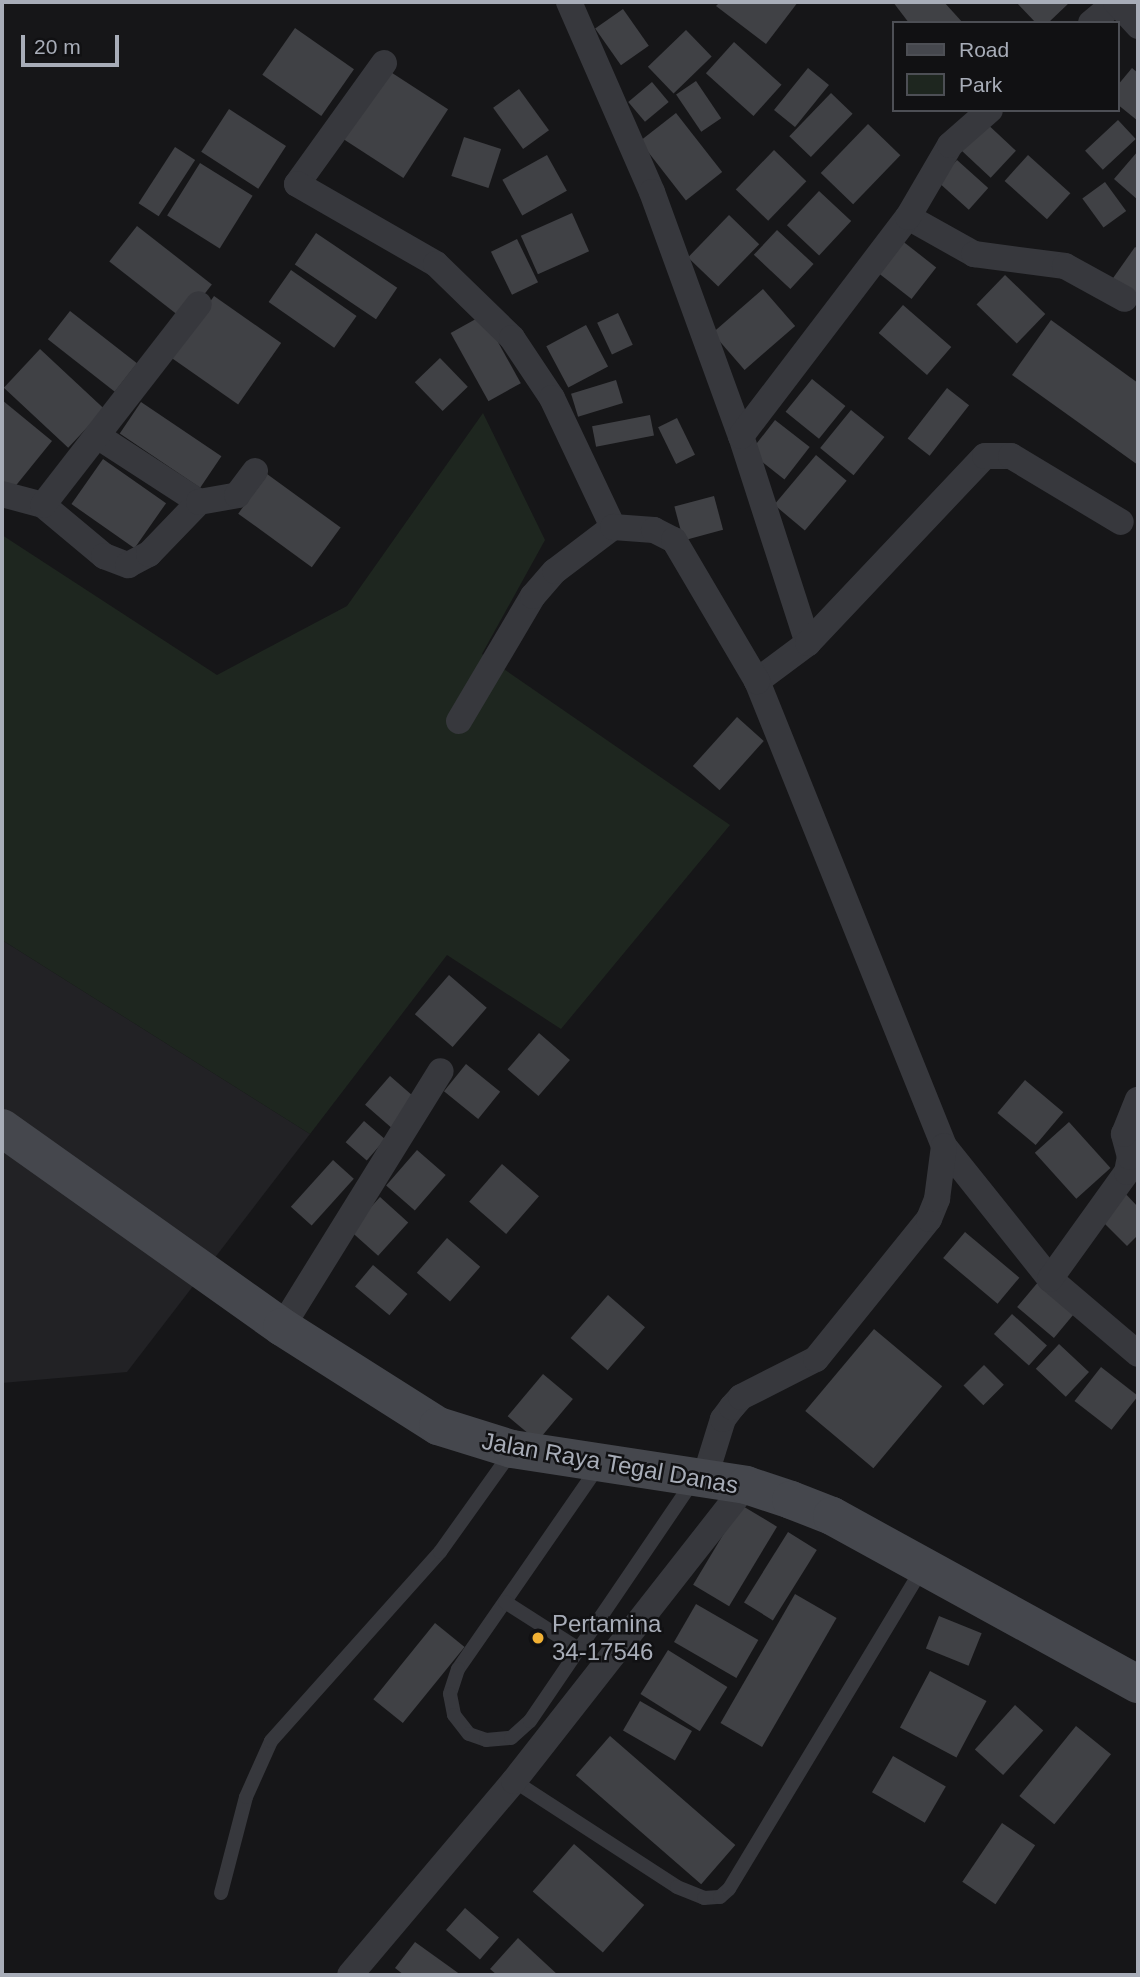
<!DOCTYPE html>
<style>
body{margin:0}
#map{position:relative;width:1140px;height:1977px;overflow:hidden;background:#161618;font-family:Helvetica,sans-serif}
div>[style]{position:absolute}
.built>*{inset:0;background:#222225}
.green>*{inset:0;background:#1e261f}
.building>*{inset:0;background:#404145;transform-origin:0 0}
.lane>*{height:14px;margin:-7px;padding:0 7px;transform-origin:7px;border-radius:7px;background:#37383d}
.street>*{height:26px;margin:-13px;padding:0 13px;transform-origin:13px;border-radius:13px;background:#37383d}
.secondary>*{height:38px;margin:-19px;padding:0 19px;transform-origin:19px;border-radius:19px;background:#45474d}
.dots>*{width:19px;height:19px;translate:-50% -50%;box-sizing:border-box;border:4px solid #111113;border-radius:50%}
span{translate:-50% -50%;white-space:nowrap;text-align:center;line-height:1.15;-webkit-text-stroke:5px #111113;paint-order:stroke}
.street-label{font-size:24px;color:#a8adb8}
.poi-label{font-size:24px;color:#a8adb8}
.left{translate:0 -50%;text-align:left}
.frame{position:absolute;inset:0;border:4px solid #a8adb8;pointer-events:none}
.legend{position:absolute;left:892px;top:21px;width:228px;height:91px;box-sizing:border-box;background:#111113;border:2px solid #4d4f55;margin:0;padding:9px 12px;list-style:none;font-size:21px;color:#a8adb8}
.legend li{display:flex;align-items:center;gap:14px;height:35px}
.legend b{width:35px;border:2px solid #4d4f55}
.scale{position:absolute;left:21px;top:35px;width:98px;height:32px;box-sizing:border-box;border:4px solid #a8adb8;border-top:0;padding-left:9px;font-size:21px;line-height:24px;white-space:nowrap;color:#a8adb8;-webkit-text-stroke:5px #111113;paint-order:stroke}
</style>
<div id="map">
<div class="built">
<div style="clip-path:polygon(2px 940px,310px 1134px,127px 1372px,2px 1383px)"></div>
</div>
<div class="green">
<div style="clip-path:polygon(483px 413px,545px 540px,482px 654px,730px 825px,561px 1029px,447px 955px,310px 1134px,2px 940px,2px 535px,217px 675px,347px 606px)"></div>
</div>
<div class="building">
<div style="clip-path:polygon(720px 2px,798px 2px,766px 44px,716px 6px)"></div>
<div style="clip-path:polygon(893px 2px,944px 2px,963px 23px,909px 23px)"></div>
<div style="clip-path:polygon(1016px 2px,1070px 2px,1048px 23px,1036px 23px)"></div>
<div style="left:623px;top:9px;width:45px;height:34px;rotate:55deg"></div>
<div style="left:295px;top:28px;width:72px;height:57px;rotate:35deg"></div>
<div style="left:686px;top:30px;width:37px;height:53px;rotate:46deg"></div>
<div style="left:734px;top:42px;width:64px;height:42px;rotate:42deg"></div>
<div style="left:808px;top:68px;width:27px;height:54px;rotate:39deg"></div>
<div style="clip-path:polygon(1132px 68px,1138px 73px,1138px 121px,1117px 104px,1117px 86px)"></div>
<div style="left:386px;top:69px;width:74px;height:82px;rotate:33deg"></div>
<div style="left:696px;top:81px;width:45px;height:24px;rotate:56deg"></div>
<div style="left:652px;top:82px;width:26px;height:31px;rotate:50deg"></div>
<div style="left:519px;top:89px;width:51px;height:32px;rotate:54deg"></div>
<div style="left:831px;top:93px;width:30px;height:60px;rotate:44deg"></div>
<div style="left:229px;top:109px;width:68px;height:51px;rotate:33deg"></div>
<div style="left:676px;top:113px;width:75px;height:46px;rotate:52deg"></div>
<div style="left:983px;top:120px;width:45px;height:37px;rotate:43deg"></div>
<div style="left:1118px;top:120px;width:26px;height:45px;rotate:47deg"></div>
<div style="left:868px;top:124px;width:45px;height:68px;rotate:44deg"></div>
<div style="left:464px;top:137px;width:39px;height:41px;rotate:18deg"></div>
<div style="left:175px;top:147px;width:24px;height:67px;rotate:33deg"></div>
<div style="left:774px;top:150px;width:45px;height:55px;rotate:44deg"></div>
<div style="clip-path:polygon(1138px 151px,1138px 200px,1114px 179px)"></div>
<div style="left:547px;top:155px;width:41px;height:51px;rotate:61deg"></div>
<div style="left:1028px;top:155px;width:57px;height:35px;rotate:42deg"></div>
<div style="left:957px;top:160px;width:42px;height:29px;rotate:42deg"></div>
<div style="left:200px;top:163px;width:62px;height:62px;rotate:32deg"></div>
<div style="left:1105px;top:182px;width:36px;height:28px;rotate:54deg"></div>
<div style="left:819px;top:191px;width:44px;height:47px;rotate:43deg"></div>
<div style="left:572px;top:213px;width:42px;height:56px;rotate:66deg"></div>
<div style="left:729px;top:215px;width:42px;height:59px;rotate:44deg"></div>
<div style="left:137px;top:226px;width:95px;height:45px;rotate:38deg"></div>
<div style="left:777px;top:230px;width:50px;height:34px;rotate:43deg"></div>
<div style="left:316px;top:233px;width:98px;height:38px;rotate:34deg"></div>
<div style="left:896px;top:236px;width:51px;height:40px;rotate:38deg"></div>
<div style="left:517px;top:239px;width:48px;height:29px;rotate:64deg"></div>
<div style="clip-path:polygon(1135px 247px,1138px 249px,1138px 300px,1111px 281px)"></div>
<div style="left:291px;top:270px;width:80px;height:39px;rotate:35deg"></div>
<div style="left:1005px;top:275px;width:56px;height:41px;rotate:44deg"></div>
<div style="left:763px;top:289px;width:49px;height:67px;rotate:49deg"></div>
<div style="left:214px;top:296px;width:82px;height:75px;rotate:35deg"></div>
<div style="left:903px;top:305px;width:64px;height:37px;rotate:41deg"></div>
<div style="left:70px;top:311px;width:85px;height:36px;rotate:38deg"></div>
<div style="left:618px;top:313px;width:35px;height:23px;rotate:65deg"></div>
<div style="left:483px;top:315px;width:78px;height:37px;rotate:61deg"></div>
<div style="clip-path:polygon(1051px 320px,1138px 383px,1138px 465px,1012px 375px)"></div>
<div style="left:586px;top:325px;width:47px;height:45px;rotate:62deg"></div>
<div style="left:40px;top:349px;width:88px;height:53px;rotate:43deg"></div>
<div style="left:440px;top:358px;width:40px;height:35px;rotate:46deg"></div>
<div style="left:812px;top:379px;width:43px;height:42px;rotate:39deg"></div>
<div style="left:616px;top:380px;width:24px;height:47px;rotate:73deg"></div>
<div style="left:947px;top:388px;width:28px;height:64px;rotate:38deg"></div>
<div style="clip-path:polygon(2px 400px,52px 441px,9px 494px,2px 488px)"></div>
<div style="left:141px;top:402px;width:97px;height:38px;rotate:34deg"></div>
<div style="left:851px;top:410px;width:43px;height:49px;rotate:39deg"></div>
<div style="left:650px;top:415px;width:21px;height:59px;rotate:79deg"></div>
<div style="left:677px;top:418px;width:41px;height:21px;rotate:64deg"></div>
<div style="left:775px;top:420px;width:44px;height:41px;rotate:38deg"></div>
<div style="left:816px;top:455px;width:40px;height:65px;rotate:40deg"></div>
<div style="left:103px;top:459px;width:77px;height:55px;rotate:35deg"></div>
<div style="left:267px;top:474px;width:91px;height:49px;rotate:36deg"></div>
<div style="left:714px;top:496px;width:35px;height:41px;rotate:75deg"></div>
<div style="left:737px;top:717px;width:36px;height:66px;rotate:42deg"></div>
<div style="left:449px;top:975px;width:50px;height:52px;rotate:41deg"></div>
<div style="left:539px;top:1033px;width:41px;height:48px;rotate:41deg"></div>
<div style="left:466px;top:1064px;width:44px;height:35px;rotate:39deg"></div>
<div style="left:390px;top:1076px;width:35px;height:38px;rotate:41deg"></div>
<div style="left:1025px;top:1080px;width:50px;height:43px;rotate:40deg"></div>
<div style="left:364px;top:1121px;width:28px;height:28px;rotate:41deg"></div>
<div style="left:1069px;top:1122px;width:62px;height:46px;rotate:48deg"></div>
<div style="left:417px;top:1150px;width:38px;height:47px;rotate:41deg"></div>
<div style="left:333px;top:1160px;width:28px;height:63px;rotate:42deg"></div>
<div style="left:502px;top:1164px;width:49px;height:50px;rotate:41deg"></div>
<div style="clip-path:polygon(1123px 1191px,1138px 1207px,1138px 1235px,1127px 1246px,1098px 1217px)"></div>
<div style="left:380px;top:1197px;width:38px;height:45px;rotate:42deg"></div>
<div style="left:965px;top:1232px;width:71px;height:34px;rotate:40deg"></div>
<div style="left:447px;top:1238px;width:44px;height:46px;rotate:41deg"></div>
<div style="left:373px;top:1265px;width:45px;height:28px;rotate:40deg"></div>
<div style="left:1039px;top:1281px;width:48px;height:34px;rotate:40deg"></div>
<div style="left:608px;top:1295px;width:49px;height:57px;rotate:41deg"></div>
<div style="left:1012px;top:1314px;width:47px;height:27px;rotate:42deg"></div>
<div style="left:874px;top:1329px;width:89px;height:107px;rotate:40deg"></div>
<div style="left:1059px;top:1344px;width:41px;height:34px;rotate:43deg"></div>
<div style="left:984px;top:1365px;width:28px;height:29px;rotate:45deg"></div>
<div style="left:1101px;top:1367px;width:47px;height:43px;rotate:38deg"></div>
<div style="left:543px;top:1374px;width:39px;height:55px;rotate:40deg"></div>
<div style="left:741px;top:1505px;width:42px;height:93px;rotate:31deg"></div>
<div style="left:788px;top:1532px;width:34px;height:83px;rotate:32deg"></div>
<div style="left:795px;top:1594px;width:48px;height:149px;rotate:30deg"></div>
<div style="left:696px;top:1604px;width:72px;height:44px;rotate:30deg"></div>
<div style="left:939px;top:1616px;width:46px;height:35px;rotate:22deg"></div>
<div style="left:435px;top:1623px;width:38px;height:98px;rotate:39deg"></div>
<div style="left:668px;top:1650px;width:70px;height:52px;rotate:32deg"></div>
<div style="left:930px;top:1671px;width:64px;height:64px;rotate:28deg"></div>
<div style="left:640px;top:1701px;width:60px;height:34px;rotate:30deg"></div>
<div style="left:1015px;top:1705px;width:38px;height:60px;rotate:42deg"></div>
<div style="left:1076px;top:1726px;width:45px;height:90px;rotate:39deg"></div>
<div style="left:610px;top:1736px;width:166px;height:52px;rotate:41deg"></div>
<div style="left:893px;top:1756px;width:61px;height:42px;rotate:30deg"></div>
<div style="left:1002px;top:1823px;width:40px;height:71px;rotate:34deg"></div>
<div style="left:574px;top:1844px;width:93px;height:63px;rotate:41deg"></div>
<div style="left:465px;top:1908px;width:45px;height:29px;rotate:41deg"></div>
<div style="clip-path:polygon(518px 1938px,558px 1975px,497px 1975px,490px 1969px)"></div>
<div style="clip-path:polygon(415px 1942px,461px 1975px,404px 1975px,395px 1968px)"></div>
</div>
<div class="lane">
<div style="left:598px;top:1467px;width:246px;rotate:124.7deg"></div>
<div style="left:458px;top:1669px;width:26px;rotate:108deg"></div>
<div style="left:450px;top:1694px;width:21px;rotate:79deg"></div>
<div style="left:454px;top:1715px;width:24px;rotate:52deg"></div>
<div style="left:469px;top:1734px;width:18px;rotate:19deg"></div>
<div style="left:486px;top:1740px;width:25px;rotate:-5deg"></div>
<div style="left:511px;top:1738px;width:25px;rotate:-42deg"></div>
<div style="left:530px;top:1721px;width:290px;rotate:-55.8deg"></div>
<div style="left:505px;top:1602px;width:89px;rotate:32.6deg"></div>
<div style="left:514px;top:1781px;width:194px;rotate:33deg"></div>
<div style="left:677px;top:1887px;width:29px;rotate:22deg"></div>
<div style="left:704px;top:1898px;width:16px;rotate:-4deg"></div>
<div style="left:720px;top:1897px;width:12px;rotate:-42deg"></div>
<div style="left:729px;top:1889px;width:377px;rotate:-58.9deg"></div>
<div style="left:221px;top:1893px;width:99px;rotate:-75.4deg"></div>
<div style="left:246px;top:1797px;width:61px;rotate:-65.9deg"></div>
<div style="left:271px;top:1741px;width:254px;rotate:-48.2deg"></div>
<div style="left:440px;top:1552px;width:124px;rotate:-54.5deg"></div>
</div>
<div class="street">
<div style="left:569px;top:2px;width:207px;rotate:66.4deg"></div>
<div style="left:652px;top:192px;width:260px;rotate:70deg"></div>
<div style="left:741px;top:436px;width:218px;rotate:72.1deg"></div>
<div style="left:808px;top:643px;width:64px;rotate:143.3deg"></div>
<div style="left:757px;top:681px;width:501px;rotate:68.09deg"></div>
<div style="left:944px;top:1146px;width:170px;rotate:51.4deg"></div>
<div style="left:1050px;top:1279px;width:116px;rotate:40.4deg"></div>
<div style="left:1091px;top:23px;width:33px;rotate:-40deg"></div>
<div style="left:1116px;top:2px;width:33px;rotate:47deg"></div>
<div style="left:384px;top:63px;width:149px;rotate:125.7deg"></div>
<div style="left:297px;top:184px;width:160px;rotate:29.9deg"></div>
<div style="left:436px;top:264px;width:106px;rotate:44.2deg"></div>
<div style="left:512px;top:338px;width:72px;rotate:56.3deg"></div>
<div style="left:552px;top:398px;width:143px;rotate:64.7deg"></div>
<div style="left:908px;top:217px;width:76px;rotate:29.3deg"></div>
<div style="left:974px;top:254px;width:92px;rotate:7.5deg"></div>
<div style="left:1065px;top:266px;width:68px;rotate:28.8deg"></div>
<div style="left:741px;top:436px;width:275px;rotate:-52.7deg"></div>
<div style="left:908px;top:217px;width:83px;rotate:-59.7deg"></div>
<div style="left:950px;top:145px;width:53px;rotate:-41.2deg"></div>
<div style="left:99px;top:437px;width:119px;rotate:33deg"></div>
<div style="left:2px;top:494px;width:42px;rotate:15deg"></div>
<div style="left:43px;top:505px;width:80px;rotate:39.9deg"></div>
<div style="left:104px;top:556px;width:26px;rotate:21deg"></div>
<div style="left:128px;top:565px;width:24px;rotate:-28deg"></div>
<div style="left:149px;top:554px;width:72px;rotate:-46.1deg"></div>
<div style="left:199px;top:502px;width:39px;rotate:-10deg"></div>
<div style="left:237px;top:495px;width:30px;rotate:-53deg"></div>
<div style="left:43px;top:505px;width:254px;rotate:-52.2deg"></div>
<div style="left:808px;top:643px;width:257px;rotate:-46.6deg"></div>
<div style="left:985px;top:456px;width:26px"></div>
<div style="left:1011px;top:456px;width:128px;rotate:31deg"></div>
<div style="left:459px;top:721px;width:145px;rotate:-59.4deg"></div>
<div style="left:533px;top:596px;width:33px;rotate:-49deg"></div>
<div style="left:555px;top:571px;width:73px;rotate:-37.2deg"></div>
<div style="left:613px;top:527px;width:41px;rotate:4.2deg"></div>
<div style="left:654px;top:530px;width:22px;rotate:27deg"></div>
<div style="left:674px;top:540px;width:164px;rotate:59.5deg"></div>
<div style="left:1050px;top:1279px;width:132px;rotate:-54.3deg"></div>
<div style="left:1127px;top:1172px;width:15px;rotate:-79deg"></div>
<div style="left:1130px;top:1157px;width:24px;rotate:-105deg"></div>
<div style="left:1124px;top:1134px;width:37px;rotate:-68deg"></div>
<div style="left:282px;top:1327px;width:301px;rotate:-58.2deg"></div>
<div style="left:704px;top:1480px;width:64px;rotate:-72.7deg"></div>
<div style="left:723px;top:1419px;width:15px;rotate:-53deg"></div>
<div style="left:732px;top:1407px;width:13px;rotate:-48deg"></div>
<div style="left:741px;top:1397px;width:84px;rotate:-26.9deg"></div>
<div style="left:816px;top:1359px;width:180px;rotate:-51.1deg"></div>
<div style="left:929px;top:1219px;width:22px;rotate:-68deg"></div>
<div style="left:937px;top:1199px;width:53px;rotate:-82.5deg"></div>
<div style="left:350px;top:1975px;width:254px;rotate:-49.8deg"></div>
<div style="left:514px;top:1781px;width:376px;rotate:-51.9deg"></div>
</div>
<div class="secondary">
<div style="left:2px;top:1128px;width:344px;rotate:35.4deg"></div>
<div style="left:282px;top:1327px;width:185px;rotate:32.4deg"></div>
<div style="left:438px;top:1426px;width:77px;rotate:17.3deg"></div>
<div style="left:512px;top:1449px;width:237px;rotate:8.7deg"></div>
<div style="left:746px;top:1485px;width:47px;rotate:18.4deg"></div>
<div style="left:791px;top:1500px;width:44px;rotate:21.3deg"></div>
<div style="left:832px;top:1516px;width:349px;rotate:28.8deg"></div>
</div>
<div class="dots">
<div style="left:538px;top:1638px;background:#f2b134"></div>
</div>
<div class="street-label">
<span style="left:610px;top:1463px;rotate:10deg">Jalan Raya Tegal Danas</span>
</div>
<div class="poi-label">
<span class="left" style="left:552px;top:1638px">Pertamina<br>34-17546</span>
</div>
<div class="frame"></div>
<ul class="legend">
<li><b style="height:9px;background:#45474d"></b>Road</li>
<li><b style="height:19px;background:#1e261f"></b>Park</li>
</ul>
<div class="scale">20 m</div>
</div>
